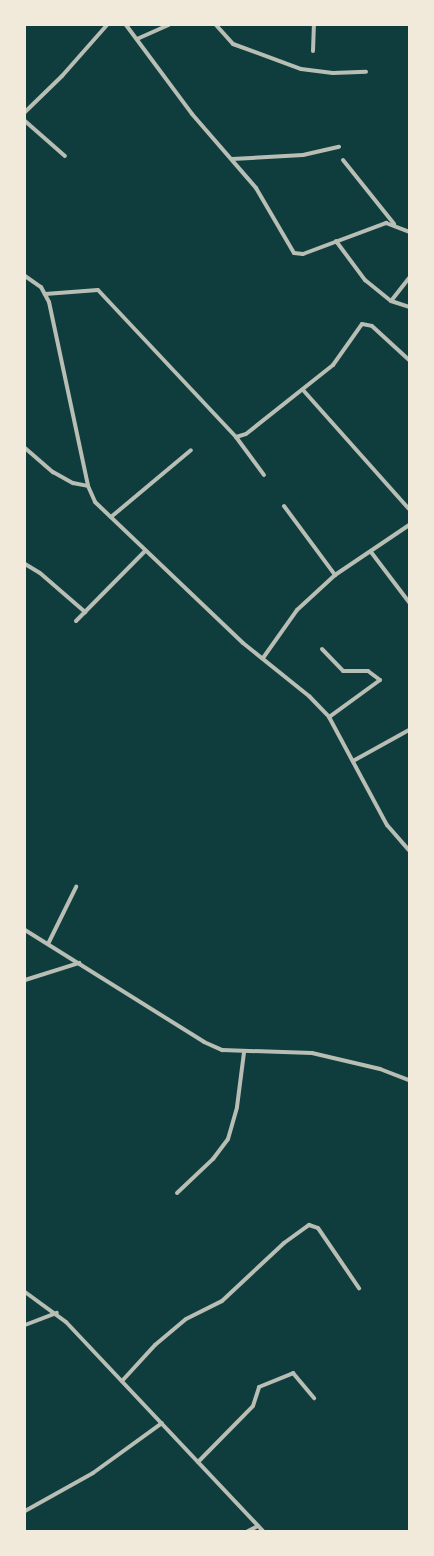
<!DOCTYPE html>
<style>
body{margin:0}
#map{position:relative;width:434px;height:1556px;overflow:hidden;background:#0f3d3e;font-family:"Titillium Web",sans-serif}
div>[style]{position:absolute}
.minor>*{height:4px;margin:-2px;padding:0 2px;transform-origin:2px;border-radius:2px;background:#b8beb3}
span{translate:-50% -50%;white-space:nowrap;text-align:center;line-height:1.15;-webkit-text-stroke:4px #f1e9da;paint-order:stroke}
.frame{position:absolute;inset:0;border:26px solid #f1e9da;pointer-events:none}
</style>
<div id="map">
<div class="minor">
<div style="left:126px;top:25px;width:111px;rotate:53.4deg"></div>
<div style="left:192px;top:114px;width:98px;rotate:49.1deg"></div>
<div style="left:256px;top:188px;width:75px;rotate:59.7deg"></div>
<div style="left:294px;top:253px;width:9px;rotate:6deg"></div>
<div style="left:303px;top:254px;width:89px;rotate:-20.5deg"></div>
<div style="left:386px;top:223px;width:25px;rotate:21deg"></div>
<div style="left:216px;top:25px;width:25px;rotate:48deg"></div>
<div style="left:233px;top:44px;width:72px;rotate:20.2deg"></div>
<div style="left:301px;top:69px;width:32px;rotate:7deg"></div>
<div style="left:333px;top:73px;width:33px;rotate:-2deg"></div>
<div style="left:137px;top:39px;width:35px;rotate:-24deg"></div>
<div style="left:313px;top:51px;width:26px;rotate:-88deg"></div>
<div style="left:25px;top:112px;width:52px;rotate:-44.2deg"></div>
<div style="left:62px;top:76px;width:68px;rotate:-48.6deg"></div>
<div style="left:25px;top:121px;width:53px;rotate:41.2deg"></div>
<div style="left:232px;top:159px;width:71px;rotate:-3.2deg"></div>
<div style="left:303px;top:155px;width:37px;rotate:-13deg"></div>
<div style="left:343px;top:160px;width:82px;rotate:51.4deg"></div>
<div style="left:336px;top:241px;width:49px;rotate:53.4deg"></div>
<div style="left:365px;top:280px;width:33px;rotate:39deg"></div>
<div style="left:391px;top:301px;width:19px;rotate:18deg"></div>
<div style="left:25px;top:276px;width:19px;rotate:35deg"></div>
<div style="left:41px;top:287px;width:17px;rotate:62deg"></div>
<div style="left:49px;top:302px;width:188px;rotate:78deg"></div>
<div style="left:88px;top:486px;width:17px;rotate:66deg"></div>
<div style="left:95px;top:502px;width:204px;rotate:43.6deg"></div>
<div style="left:243px;top:643px;width:85px;rotate:38.8deg"></div>
<div style="left:309px;top:696px;width:29px;rotate:46deg"></div>
<div style="left:329px;top:717px;width:123px;rotate:61.8deg"></div>
<div style="left:387px;top:825px;width:33px;rotate:49deg"></div>
<div style="left:45px;top:294px;width:53px;rotate:-4.3deg"></div>
<div style="left:98px;top:290px;width:202px;rotate:46.8deg"></div>
<div style="left:236px;top:437px;width:10px;rotate:-17deg"></div>
<div style="left:246px;top:434px;width:111px;rotate:-38.4deg"></div>
<div style="left:333px;top:365px;width:50px;rotate:-54.7deg"></div>
<div style="left:362px;top:324px;width:10px;rotate:11deg"></div>
<div style="left:372px;top:326px;width:50px;rotate:42.6deg"></div>
<div style="left:391px;top:301px;width:29px;rotate:-52deg"></div>
<div style="left:303px;top:390px;width:159px;rotate:48.3deg"></div>
<div style="left:236px;top:437px;width:47px;rotate:53.6deg"></div>
<div style="left:25px;top:448px;width:37px;rotate:41deg"></div>
<div style="left:53px;top:472px;width:23px;rotate:29deg"></div>
<div style="left:73px;top:483px;width:15px;rotate:11deg"></div>
<div style="left:284px;top:506px;width:86px;rotate:53.5deg"></div>
<div style="left:111px;top:517px;width:104px;rotate:-39.9deg"></div>
<div style="left:371px;top:552px;width:63px;rotate:52.8deg"></div>
<div style="left:25px;top:564px;width:17px;rotate:31deg"></div>
<div style="left:40px;top:573px;width:60px;rotate:40.9deg"></div>
<div style="left:76px;top:621px;width:98px;rotate:-45.4deg"></div>
<div style="left:322px;top:649px;width:30px;rotate:46deg"></div>
<div style="left:343px;top:671px;width:25px"></div>
<div style="left:368px;top:671px;width:15px;rotate:37deg"></div>
<div style="left:380px;top:680px;width:63px;rotate:144deg"></div>
<div style="left:263px;top:658px;width:59px;rotate:-54.7deg"></div>
<div style="left:297px;top:610px;width:52px;rotate:-42.6deg"></div>
<div style="left:335px;top:575px;width:89px;rotate:-34deg"></div>
<div style="left:353px;top:761px;width:64px;rotate:-29deg"></div>
<div style="left:25px;top:930px;width:211px;rotate:32deg"></div>
<div style="left:204px;top:1042px;width:20px;rotate:24deg"></div>
<div style="left:222px;top:1050px;width:90px;rotate:1.9deg"></div>
<div style="left:312px;top:1053px;width:70px;rotate:13.2deg"></div>
<div style="left:380px;top:1069px;width:31px;rotate:21deg"></div>
<div style="left:48px;top:944px;width:64px;rotate:-63.8deg"></div>
<div style="left:25px;top:980px;width:57px;rotate:-17.5deg"></div>
<div style="left:177px;top:1193px;width:50px;rotate:-43.4deg"></div>
<div style="left:213px;top:1159px;width:25px;rotate:-53deg"></div>
<div style="left:228px;top:1139px;width:33px;rotate:-74deg"></div>
<div style="left:237px;top:1107px;width:55px;rotate:-82.7deg"></div>
<div style="left:25px;top:1292px;width:51px;rotate:36.2deg"></div>
<div style="left:66px;top:1322px;width:287px;rotate:46.7deg"></div>
<div style="left:25px;top:1325px;width:34px;rotate:-21deg"></div>
<div style="left:122px;top:1381px;width:49px;rotate:-47.5deg"></div>
<div style="left:155px;top:1345px;width:40px;rotate:-40deg"></div>
<div style="left:186px;top:1319px;width:40px;rotate:-26.6deg"></div>
<div style="left:222px;top:1301px;width:85px;rotate:-43.1deg"></div>
<div style="left:284px;top:1243px;width:31px;rotate:-36deg"></div>
<div style="left:309px;top:1225px;width:9px;rotate:18deg"></div>
<div style="left:318px;top:1228px;width:73px;rotate:55.7deg"></div>
<div style="left:198px;top:1462px;width:78px;rotate:-45.5deg"></div>
<div style="left:253px;top:1406px;width:20px;rotate:-72deg"></div>
<div style="left:259px;top:1387px;width:37px;rotate:-22deg"></div>
<div style="left:293px;top:1373px;width:33px;rotate:50deg"></div>
<div style="left:25px;top:1511px;width:78px;rotate:-29.2deg"></div>
<div style="left:93px;top:1473px;width:85px;rotate:-35.9deg"></div>
<div style="left:248px;top:1531px;width:11px;rotate:-27deg"></div>
</div>
<div class="frame"></div>
</div>
